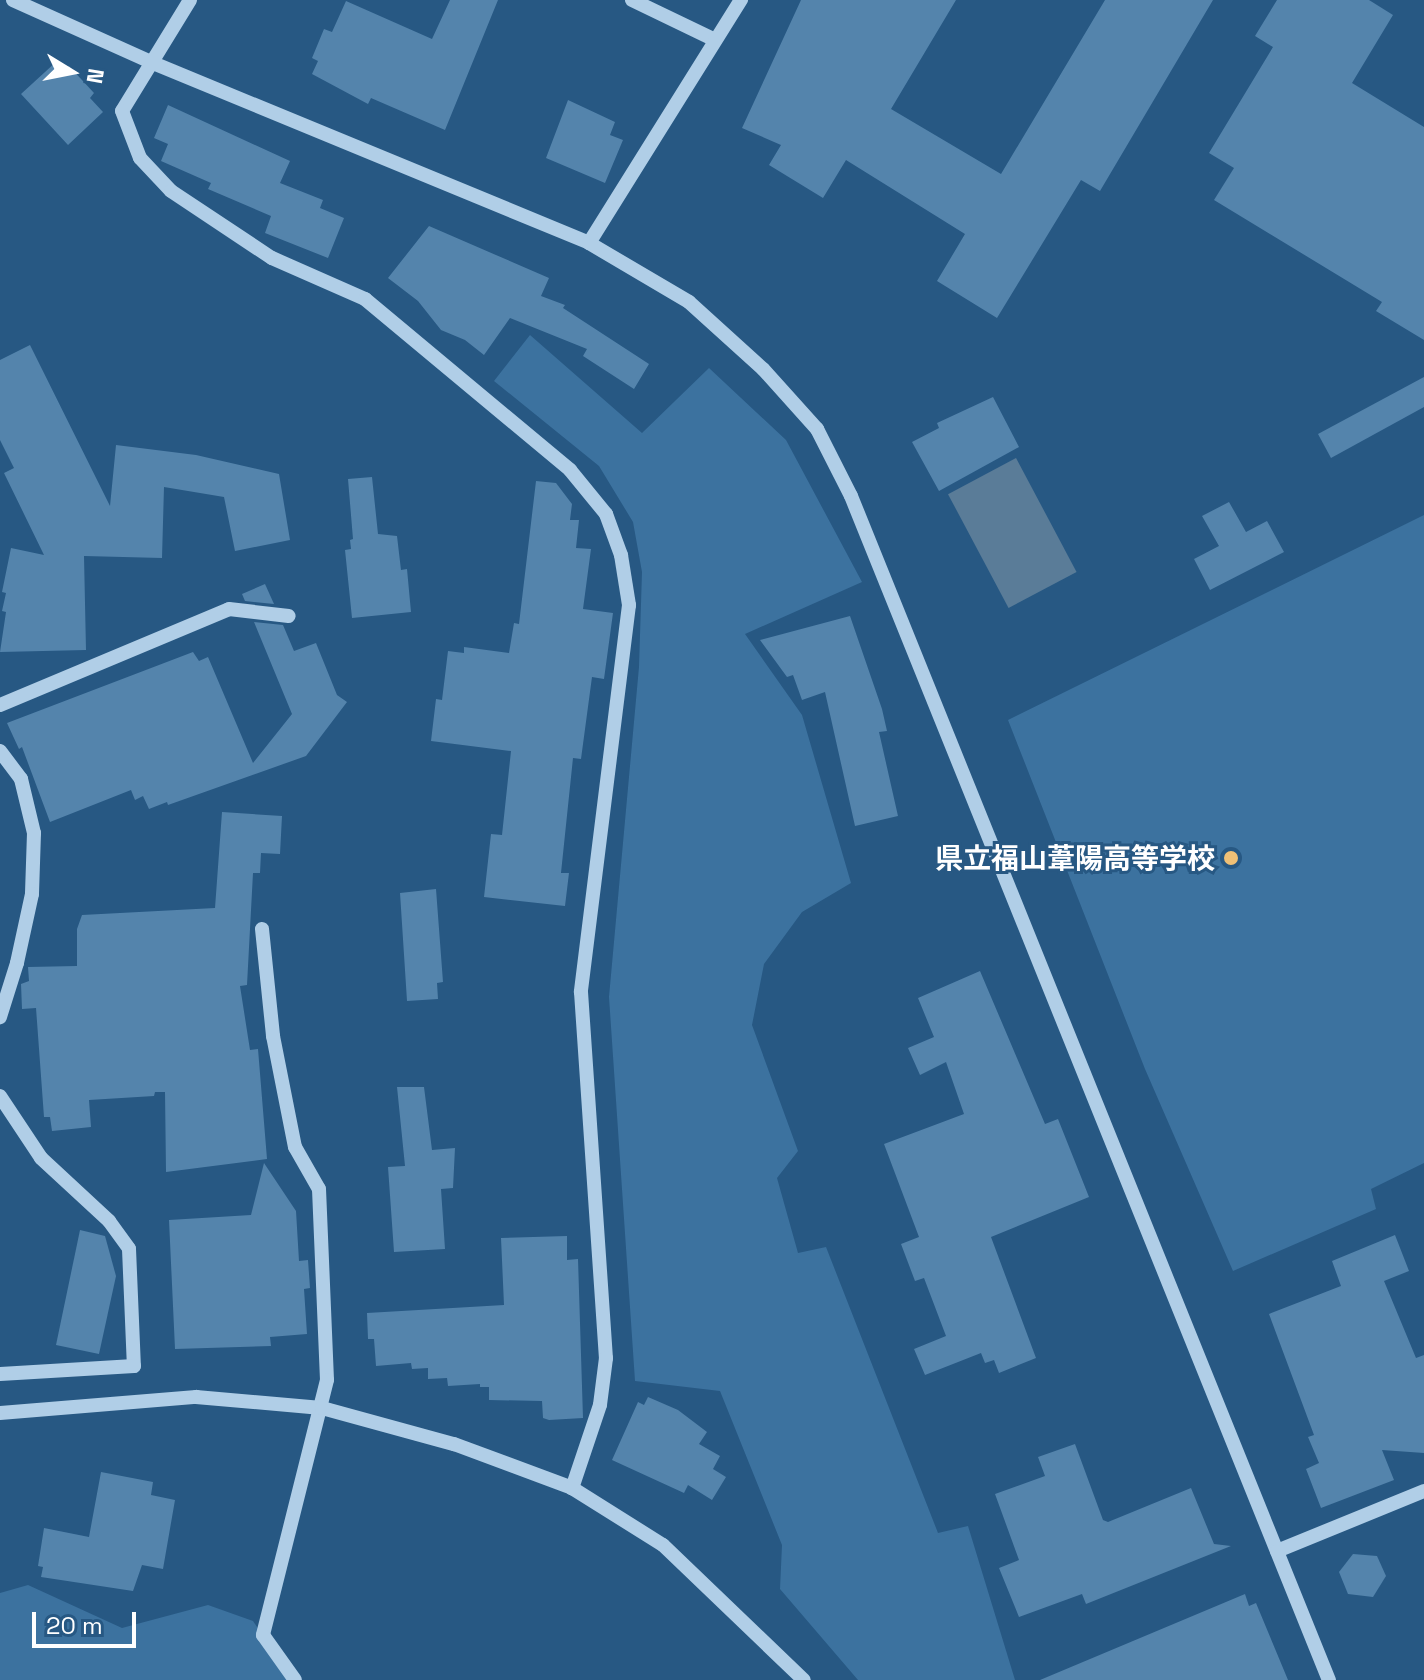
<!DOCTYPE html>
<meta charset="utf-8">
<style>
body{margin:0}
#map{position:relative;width:1424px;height:1680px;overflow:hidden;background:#275883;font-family:"Space Grotesk","Noto Sans JP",sans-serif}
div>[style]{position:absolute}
.green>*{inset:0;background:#3c729f}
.water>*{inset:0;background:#5a7c98;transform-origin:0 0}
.building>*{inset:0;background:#5484ac}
.minor>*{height:14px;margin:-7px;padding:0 7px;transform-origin:7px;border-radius:7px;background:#b0cee7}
.dots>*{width:22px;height:22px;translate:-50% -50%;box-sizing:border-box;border:4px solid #275883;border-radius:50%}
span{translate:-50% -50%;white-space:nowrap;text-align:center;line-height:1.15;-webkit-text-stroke:6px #275883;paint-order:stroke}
.poi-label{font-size:28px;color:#fff;font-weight:700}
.right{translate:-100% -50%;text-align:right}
.north{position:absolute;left:32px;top:32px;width:80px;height:80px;-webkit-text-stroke:6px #275883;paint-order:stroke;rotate:100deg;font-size:22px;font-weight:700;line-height:32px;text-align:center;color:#fff}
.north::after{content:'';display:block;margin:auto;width:28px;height:36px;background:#fff;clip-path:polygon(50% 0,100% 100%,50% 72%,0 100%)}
.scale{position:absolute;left:32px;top:1612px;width:104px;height:36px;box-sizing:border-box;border:4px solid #fff;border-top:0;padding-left:10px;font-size:24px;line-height:28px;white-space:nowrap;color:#fff;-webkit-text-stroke:6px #275883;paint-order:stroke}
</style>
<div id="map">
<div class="green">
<div style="clip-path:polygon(530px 335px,642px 433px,709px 368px,786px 440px,862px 582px,745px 634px,802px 715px,851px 883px,802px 912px,764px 964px,752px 1025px,798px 1151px,777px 1178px,798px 1253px,826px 1247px,938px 1533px,968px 1526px,1015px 1680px,858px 1680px,780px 1589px,782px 1545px,720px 1391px,635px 1381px,609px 997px,639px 667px,642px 572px,633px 522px,599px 466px,494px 381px)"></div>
<div style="clip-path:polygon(1424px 515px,1424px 1163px,1371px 1189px,1376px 1209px,1233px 1271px,1145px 1069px,1008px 720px)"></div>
<div style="clip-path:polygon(28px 1585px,122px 1628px,208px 1605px,253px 1621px,293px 1680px,0 1680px,0 1593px)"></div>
</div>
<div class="water">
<div style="left:1016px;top:458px;width:129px;height:77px;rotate:62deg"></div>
</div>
<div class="building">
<div style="clip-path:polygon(450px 0,498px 0,445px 130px,371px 98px,368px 104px,312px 74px,318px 61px,312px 58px,324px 29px,332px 32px,346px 1px,432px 39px)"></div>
<div style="clip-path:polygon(801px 0,956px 0,891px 109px,1001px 174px,1105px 0,1213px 0,1100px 191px,1081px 180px,997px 318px,937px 281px,965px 234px,846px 160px,823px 198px,769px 165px,781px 145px,742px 128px)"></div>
<div style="clip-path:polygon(1277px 0,1369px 0,1393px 15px,1352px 83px,1424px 127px,1424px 340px,1376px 311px,1382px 302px,1214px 200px,1234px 168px,1209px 153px,1273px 47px,1255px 36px)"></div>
<div style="clip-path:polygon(57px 61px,65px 70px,69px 66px,94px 93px,90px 98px,103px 112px,68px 145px,21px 94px)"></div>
<div style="clip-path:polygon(568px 100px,615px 122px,610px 135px,623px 140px,605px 183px,546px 158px)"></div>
<div style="clip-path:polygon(168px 105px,290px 161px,280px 183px,323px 200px,320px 208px,344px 218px,328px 258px,265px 233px,271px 216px,208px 189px,211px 183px,161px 161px,168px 144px,154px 138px)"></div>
<div style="clip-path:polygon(429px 226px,549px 278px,541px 296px,565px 305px,563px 308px,649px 364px,634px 389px,583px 356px,587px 349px,510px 318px,484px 355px,465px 340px,441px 330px,418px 301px,388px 278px)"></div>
<div style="clip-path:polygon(30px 345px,110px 506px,116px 445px,196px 455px,279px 474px,290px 540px,235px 551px,224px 497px,164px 487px,162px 558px,84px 556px,86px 650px,0 652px,6px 612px,2px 611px,6px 593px,2px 592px,11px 548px,44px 555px,4px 473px,14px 468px,0 440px,0 360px)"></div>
<div style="clip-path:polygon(1424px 377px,1424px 407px,1331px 458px,1318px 434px)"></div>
<div style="clip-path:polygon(993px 397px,1019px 447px,939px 491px,912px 442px,939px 428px,937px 423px)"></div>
<div style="clip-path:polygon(372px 477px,378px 534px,397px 536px,401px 570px,407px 569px,411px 612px,352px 618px,345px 550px,351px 549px,350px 540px,353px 539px,348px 479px)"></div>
<div style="clip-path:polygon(536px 481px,556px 483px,572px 504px,570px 520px,579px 520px,576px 548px,591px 549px,583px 609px,613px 613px,604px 679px,592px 677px,581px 759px,573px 758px,561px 873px,569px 873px,565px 906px,484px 897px,491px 834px,502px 835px,511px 751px,431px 741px,436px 699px,442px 700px,448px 651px,464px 653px,464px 647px,509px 653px,514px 623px,519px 624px)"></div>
<div style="clip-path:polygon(1229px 502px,1246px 532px,1267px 521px,1284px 552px,1210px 590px,1194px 559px,1219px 546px,1202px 516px)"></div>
<div style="clip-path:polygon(265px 584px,274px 604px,245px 601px,242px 594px)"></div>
<div style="clip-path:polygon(850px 616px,882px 709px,887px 731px,879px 732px,898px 816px,855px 826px,825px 692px,802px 700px,793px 675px,787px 677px,760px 640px)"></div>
<div style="clip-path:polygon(254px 622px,283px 625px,294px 651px,316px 643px,337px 695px,347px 702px,306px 756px,168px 805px,167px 802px,149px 809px,143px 796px,135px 800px,131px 790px,50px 822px,22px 747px,19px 749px,7px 723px,193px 652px,199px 661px,208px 657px,253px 763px,292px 714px)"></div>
<div style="clip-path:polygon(222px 812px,282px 816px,280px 854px,261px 853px,260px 873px,253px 873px,247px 985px,240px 986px,250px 1050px,258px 1049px,267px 1159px,166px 1172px,165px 1092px,155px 1092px,154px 1096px,89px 1100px,91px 1127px,52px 1131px,50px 1117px,44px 1117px,36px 1008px,22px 1009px,21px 984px,29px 981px,28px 967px,77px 966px,77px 929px,82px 915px,215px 908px)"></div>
<div style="clip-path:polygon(436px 889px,443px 982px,437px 983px,438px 999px,407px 1001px,400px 893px)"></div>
<div style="clip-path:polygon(980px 971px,1045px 1124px,1058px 1119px,1089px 1197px,991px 1237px,1036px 1358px,999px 1373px,994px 1360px,985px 1363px,981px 1353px,925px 1375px,914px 1349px,946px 1336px,924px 1278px,915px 1281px,901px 1244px,919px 1237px,884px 1144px,964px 1114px,946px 1062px,920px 1075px,908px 1048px,934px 1037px,918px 998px)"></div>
<div style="clip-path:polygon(397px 1087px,424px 1087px,432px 1150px,455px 1148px,453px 1188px,441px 1189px,445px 1249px,394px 1252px,388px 1167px,405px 1166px)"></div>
<div style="clip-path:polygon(264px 1163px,296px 1211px,299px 1261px,308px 1260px,310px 1288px,304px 1289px,307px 1334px,270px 1337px,271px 1346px,175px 1349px,169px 1220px,251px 1215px)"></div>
<div style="clip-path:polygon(80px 1230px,105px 1236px,116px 1276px,99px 1354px,56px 1345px)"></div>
<div style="clip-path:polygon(1395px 1235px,1409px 1271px,1384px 1281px,1416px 1358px,1424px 1355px,1424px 1453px,1382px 1450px,1394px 1480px,1321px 1508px,1306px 1469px,1319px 1463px,1308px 1437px,1314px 1435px,1269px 1314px,1341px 1286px,1332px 1261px)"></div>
<div style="clip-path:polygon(567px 1236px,567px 1260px,578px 1259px,583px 1418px,549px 1420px,543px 1418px,542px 1401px,489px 1400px,489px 1387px,480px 1387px,480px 1384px,448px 1386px,447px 1378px,428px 1379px,428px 1368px,412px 1369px,411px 1363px,376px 1366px,374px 1339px,368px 1339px,367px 1313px,504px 1305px,501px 1238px)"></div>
<div style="clip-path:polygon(648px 1397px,678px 1410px,707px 1432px,699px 1444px,720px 1456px,713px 1469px,726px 1477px,712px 1500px,688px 1485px,684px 1493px,612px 1460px,638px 1402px,644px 1405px)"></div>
<div style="clip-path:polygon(1075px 1444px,1103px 1520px,1108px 1522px,1191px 1488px,1214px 1544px,1231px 1546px,1086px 1604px,1082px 1594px,1019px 1617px,999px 1568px,1019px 1560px,995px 1494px,1045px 1476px,1038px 1457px)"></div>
<div style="clip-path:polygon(101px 1472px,153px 1482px,151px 1495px,175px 1500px,163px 1569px,142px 1565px,133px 1591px,41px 1577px,43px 1567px,38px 1566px,44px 1528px,89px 1537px)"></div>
<div style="clip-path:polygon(1353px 1554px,1377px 1556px,1386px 1576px,1373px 1597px,1348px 1594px,1339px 1572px)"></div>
<div style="clip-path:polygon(1245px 1594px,1249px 1606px,1256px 1603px,1288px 1680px,1040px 1680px)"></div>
</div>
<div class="minor">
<div style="left:13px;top:0;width:154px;rotate:24.2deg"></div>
<div style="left:153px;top:63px;width:472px;rotate:22.4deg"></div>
<div style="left:589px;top:243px;width:116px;rotate:30.5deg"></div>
<div style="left:689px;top:302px;width:100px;rotate:42.2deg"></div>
<div style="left:763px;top:369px;width:81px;rotate:48deg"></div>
<div style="left:817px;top:429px;width:75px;rotate:63.1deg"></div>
<div style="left:851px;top:496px;width:1277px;rotate:68.02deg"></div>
<div style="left:190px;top:0;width:130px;rotate:121.5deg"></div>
<div style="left:122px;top:111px;width:50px;rotate:69deg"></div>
<div style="left:140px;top:158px;width:45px;rotate:46.8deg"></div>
<div style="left:171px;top:191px;width:121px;rotate:33.6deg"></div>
<div style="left:272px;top:258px;width:102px;rotate:23.8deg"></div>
<div style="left:365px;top:299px;width:267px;rotate:39.8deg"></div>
<div style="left:570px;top:470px;width:57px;rotate:50.7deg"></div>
<div style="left:606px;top:514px;width:44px;rotate:69.9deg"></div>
<div style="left:621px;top:555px;width:51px;rotate:80.9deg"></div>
<div style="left:629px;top:605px;width:390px;rotate:97.1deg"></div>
<div style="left:581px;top:992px;width:367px;rotate:86.1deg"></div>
<div style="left:606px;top:1358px;width:47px;rotate:97.3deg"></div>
<div style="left:600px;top:1405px;width:88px;rotate:108.6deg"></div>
<div style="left:632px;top:0;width:92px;rotate:25.7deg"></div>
<div style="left:589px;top:243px;width:287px;rotate:-58deg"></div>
<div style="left:0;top:705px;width:248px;rotate:-22.7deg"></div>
<div style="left:229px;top:609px;width:60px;rotate:6.7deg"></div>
<div style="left:0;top:751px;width:35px;rotate:53deg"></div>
<div style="left:21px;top:779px;width:56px;rotate:76.5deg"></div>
<div style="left:34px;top:833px;width:61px;rotate:91.9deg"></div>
<div style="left:32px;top:894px;width:71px;rotate:102.3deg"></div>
<div style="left:17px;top:963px;width:57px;rotate:107.5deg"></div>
<div style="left:262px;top:929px;width:108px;rotate:84.1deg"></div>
<div style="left:273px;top:1036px;width:113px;rotate:78.8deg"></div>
<div style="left:295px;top:1147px;width:48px;rotate:60.3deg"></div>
<div style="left:319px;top:1189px;width:191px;rotate:87.6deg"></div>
<div style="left:327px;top:1380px;width:263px;rotate:104.1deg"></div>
<div style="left:263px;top:1635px;width:55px;rotate:54.6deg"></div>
<div style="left:0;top:1096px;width:74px;rotate:56.5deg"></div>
<div style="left:41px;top:1158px;width:93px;rotate:42.8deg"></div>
<div style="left:109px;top:1221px;width:34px;rotate:54deg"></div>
<div style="left:129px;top:1249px;width:117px;rotate:87.6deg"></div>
<div style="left:134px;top:1366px;width:134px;rotate:176.6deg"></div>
<div style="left:0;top:1413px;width:197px;rotate:-4.7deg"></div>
<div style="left:196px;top:1397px;width:126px;rotate:5deg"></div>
<div style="left:322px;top:1408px;width:137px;rotate:15.3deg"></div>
<div style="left:454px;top:1444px;width:126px;rotate:20.4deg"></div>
<div style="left:572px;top:1488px;width:107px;rotate:32.1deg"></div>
<div style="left:663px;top:1545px;width:195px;rotate:43.8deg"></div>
<div style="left:1277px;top:1551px;width:159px;rotate:-22.2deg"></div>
</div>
<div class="dots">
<div style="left:1231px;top:858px;background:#efc076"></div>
</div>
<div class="poi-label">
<span class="right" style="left:1215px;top:858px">県立福山葦陽高等学校</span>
</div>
<div class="north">N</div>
<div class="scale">20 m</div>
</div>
